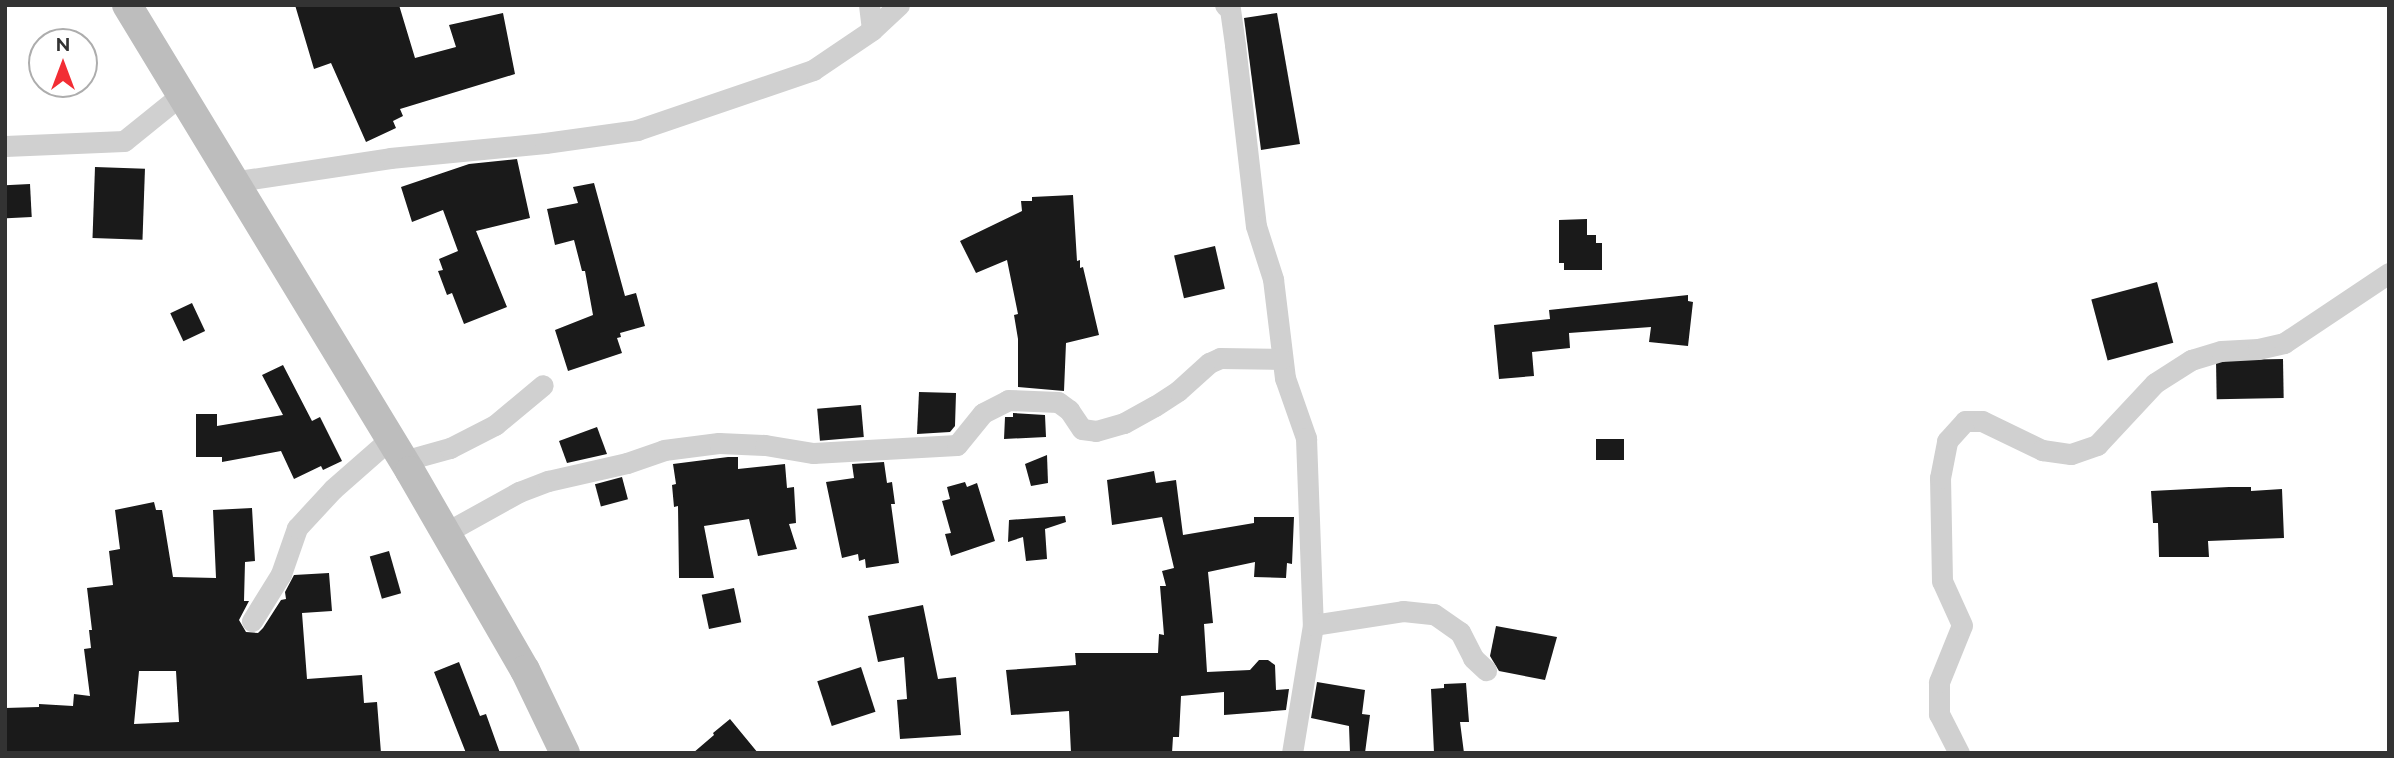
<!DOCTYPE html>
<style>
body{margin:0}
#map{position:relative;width:2394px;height:758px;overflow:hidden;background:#fff;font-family:Raleway,sans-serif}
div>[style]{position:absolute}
.building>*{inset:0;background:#1a1a1a;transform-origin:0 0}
.street>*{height:21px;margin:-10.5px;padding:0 10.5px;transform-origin:10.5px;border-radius:10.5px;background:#d0d0d0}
.secondary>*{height:30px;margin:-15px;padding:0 15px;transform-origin:15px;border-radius:15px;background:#bdbdbd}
span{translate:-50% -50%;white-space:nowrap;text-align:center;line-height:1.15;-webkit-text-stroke:7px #fff;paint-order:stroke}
.frame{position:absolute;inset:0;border:7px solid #333;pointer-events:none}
.north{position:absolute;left:28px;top:28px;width:70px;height:70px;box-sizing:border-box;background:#fff;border:2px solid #adadad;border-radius:50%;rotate:0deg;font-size:19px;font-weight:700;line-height:28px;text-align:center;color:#333}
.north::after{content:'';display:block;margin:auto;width:24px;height:32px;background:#f22d34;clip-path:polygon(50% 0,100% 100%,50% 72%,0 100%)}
</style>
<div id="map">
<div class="building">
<div style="clip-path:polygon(295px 5px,399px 5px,415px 58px,456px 47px,449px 25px,503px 13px,515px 74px,400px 109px,403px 116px,393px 121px,396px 128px,366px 142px,331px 63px,314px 69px)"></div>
<div style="clip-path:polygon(1277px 13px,1300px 144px,1261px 150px,1244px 18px)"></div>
<div style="clip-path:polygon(517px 159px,530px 218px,476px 231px,507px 307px,464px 324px,452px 293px,447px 295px,438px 271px,443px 270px,439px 259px,458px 251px,443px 210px,412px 222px,401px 187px,469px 164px)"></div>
<div style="left:95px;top:167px;width:50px;height:71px;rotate:2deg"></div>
<div style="clip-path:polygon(594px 183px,625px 296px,636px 293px,645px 326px,620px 333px,621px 337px,617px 338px,622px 353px,568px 371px,555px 330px,593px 315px,585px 271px,582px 271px,574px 240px,555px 245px,547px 209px,578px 203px,573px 187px)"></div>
<div style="left:30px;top:184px;width:33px;height:25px;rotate:87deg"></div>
<div style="clip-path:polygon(1073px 195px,1077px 261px,1080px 260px,1080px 268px,1083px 267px,1099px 335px,1066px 343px,1064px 391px,1018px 387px,1018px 339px,1014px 315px,1018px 314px,1007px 260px,976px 273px,960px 241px,1022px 211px,1021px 201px,1032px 201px,1032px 197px)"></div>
<div style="clip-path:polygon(1587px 219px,1587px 235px,1596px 235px,1596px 243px,1602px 243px,1602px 270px,1564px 270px,1564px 263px,1559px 263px,1559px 220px)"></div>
<div style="left:1215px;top:246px;width:44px;height:42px;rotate:77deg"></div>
<div style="left:2157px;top:282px;width:63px;height:68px;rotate:75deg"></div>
<div style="clip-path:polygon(1688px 295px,1688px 301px,1693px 302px,1688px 346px,1649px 342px,1651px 327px,1569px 333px,1570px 348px,1532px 352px,1534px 376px,1499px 379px,1494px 325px,1550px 319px,1549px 310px)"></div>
<div style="left:192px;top:303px;width:31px;height:24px;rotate:65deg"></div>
<div style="left:2283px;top:359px;width:39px;height:67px;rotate:89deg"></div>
<div style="clip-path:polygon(283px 365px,312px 421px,320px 417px,342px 461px,323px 470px,321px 466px,294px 479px,281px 451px,222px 462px,222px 457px,196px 457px,196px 414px,217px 414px,217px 426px,283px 415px,262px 375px)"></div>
<div style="clip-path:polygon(919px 392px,956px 393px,955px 426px,950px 432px,917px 434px)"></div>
<div style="left:861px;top:405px;width:32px;height:44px;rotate:85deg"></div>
<div style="clip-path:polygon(1013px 413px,1045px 415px,1046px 437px,1004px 439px,1005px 417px,1013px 417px)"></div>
<div style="clip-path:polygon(597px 427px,607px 454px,567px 463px,559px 441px)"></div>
<div style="left:1624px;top:439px;width:21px;height:28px;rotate:90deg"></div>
<div style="clip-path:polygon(1047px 455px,1048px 483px,1031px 486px,1025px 464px)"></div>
<div style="clip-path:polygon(728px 457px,738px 457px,738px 469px,785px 464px,787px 488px,794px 487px,796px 523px,789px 524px,797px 549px,758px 556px,749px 519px,704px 526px,714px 578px,679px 578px,678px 506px,674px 507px,672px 485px,676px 484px,673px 464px)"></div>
<div style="clip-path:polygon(884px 462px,887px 483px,892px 482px,895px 504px,891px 504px,899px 563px,866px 568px,865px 559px,859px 561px,858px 554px,842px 558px,826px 482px,854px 478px,852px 464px)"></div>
<div style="clip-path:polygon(1154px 471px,1156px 483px,1176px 480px,1183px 535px,1254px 523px,1254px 517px,1294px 517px,1292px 564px,1287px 563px,1286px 578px,1254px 577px,1255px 562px,1208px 572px,1213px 623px,1204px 624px,1207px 672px,1250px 670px,1259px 660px,1268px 660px,1275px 665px,1276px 690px,1289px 689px,1286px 710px,1224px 715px,1224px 692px,1181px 696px,1179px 737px,1173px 737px,1172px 753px,1071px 753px,1069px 711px,1011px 715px,1006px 670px,1076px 665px,1075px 653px,1158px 653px,1159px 634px,1164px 635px,1160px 586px,1166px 586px,1162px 571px,1174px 568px,1162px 517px,1112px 525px,1107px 480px)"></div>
<div style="left:622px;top:477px;width:23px;height:28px;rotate:75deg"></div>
<div style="clip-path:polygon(965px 482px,967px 487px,977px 483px,995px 541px,951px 556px,945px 534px,951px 533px,942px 501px,950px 499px,947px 487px)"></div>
<div style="clip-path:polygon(2229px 487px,2251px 487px,2251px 491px,2282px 489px,2284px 538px,2208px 541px,2209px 557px,2159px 557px,2158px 523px,2153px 523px,2151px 491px)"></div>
<div style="clip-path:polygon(evenodd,154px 502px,156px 510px,162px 510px,173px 577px,216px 578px,213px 510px,252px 508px,255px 561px,245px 562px,244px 601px,249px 601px,239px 620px,246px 632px,258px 633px,263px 628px,281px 600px,286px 599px,285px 592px,294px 575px,329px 573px,332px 611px,302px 613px,307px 679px,362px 675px,364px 703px,377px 702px,381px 753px,5px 751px,5px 708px,39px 707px,39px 704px,73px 706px,74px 694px,90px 696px,84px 649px,91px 648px,89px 630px,92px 630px,87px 588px,113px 585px,109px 551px,120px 549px,115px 510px,154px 502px,139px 671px,176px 671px,179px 722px,134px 724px,139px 671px)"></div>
<div style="clip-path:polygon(1065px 516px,1066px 522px,1045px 529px,1047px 559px,1026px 561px,1023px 537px,1008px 542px,1009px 520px)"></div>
<div style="left:389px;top:551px;width:44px;height:20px;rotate:74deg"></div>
<div style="left:734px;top:588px;width:35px;height:33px;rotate:78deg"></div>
<div style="clip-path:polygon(923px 605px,938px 679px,956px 677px,961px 735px,900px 739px,897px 700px,907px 699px,904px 657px,878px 662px,868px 616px)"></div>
<div style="clip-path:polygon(1496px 626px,1557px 637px,1545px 680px,1499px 671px,1490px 656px)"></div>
<div style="clip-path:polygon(459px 662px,480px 716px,486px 714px,500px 753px,466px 753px,434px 672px)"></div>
<div style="left:861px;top:667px;width:47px;height:46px;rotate:72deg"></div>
<div style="clip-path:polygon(1317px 682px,1365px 690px,1362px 714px,1370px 715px,1365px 753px,1350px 753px,1349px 726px,1311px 718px)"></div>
<div style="clip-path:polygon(1466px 683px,1469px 722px,1460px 722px,1464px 753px,1434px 753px,1431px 689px,1444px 688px,1444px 684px)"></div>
<div style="clip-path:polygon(730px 719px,758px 753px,693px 753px,714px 735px,713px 733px)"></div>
</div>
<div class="street">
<div style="left:869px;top:5px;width:25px;rotate:83deg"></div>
<div style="left:1225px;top:5px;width:6px;rotate:39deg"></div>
<div style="left:1230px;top:9px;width:36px;rotate:82deg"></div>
<div style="left:1235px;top:45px;width:182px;rotate:83.4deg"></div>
<div style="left:1256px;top:226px;width:56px;rotate:72.2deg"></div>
<div style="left:1273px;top:279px;width:100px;rotate:83.1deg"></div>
<div style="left:1285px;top:378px;width:64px;rotate:70.7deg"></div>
<div style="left:1306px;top:438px;width:187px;rotate:87.9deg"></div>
<div style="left:1313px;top:625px;width:130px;rotate:99.3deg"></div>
<div style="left:5px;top:146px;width:119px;rotate:-2.4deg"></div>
<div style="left:124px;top:141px;width:73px;rotate:-38.9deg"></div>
<div style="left:232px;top:182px;width:160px;rotate:-8.6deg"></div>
<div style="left:390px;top:158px;width:156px;rotate:-5.5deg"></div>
<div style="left:545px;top:143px;width:93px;rotate:-8deg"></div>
<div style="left:637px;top:130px;width:186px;rotate:-18.8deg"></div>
<div style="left:813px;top:70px;width:71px;rotate:-34.1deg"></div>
<div style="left:872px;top:30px;width:37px;rotate:-43deg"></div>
<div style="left:403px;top:461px;width:49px;rotate:-15.5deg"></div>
<div style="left:450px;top:448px;width:51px;rotate:-27.1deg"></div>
<div style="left:495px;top:425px;width:62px;rotate:-39.8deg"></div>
<div style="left:445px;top:533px;width:85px;rotate:-29deg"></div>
<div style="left:519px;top:492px;width:31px;rotate:-21deg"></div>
<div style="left:548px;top:481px;width:81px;rotate:-12.8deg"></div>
<div style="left:627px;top:463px;width:39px;rotate:-19deg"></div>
<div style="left:664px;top:450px;width:55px;rotate:-7.3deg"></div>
<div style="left:719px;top:443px;width:46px;rotate:2.5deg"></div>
<div style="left:765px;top:445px;width:49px;rotate:9.5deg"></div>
<div style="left:813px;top:453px;width:144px;rotate:-3.2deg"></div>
<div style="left:957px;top:445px;width:41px;rotate:-50.9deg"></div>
<div style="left:983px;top:413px;width:28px;rotate:-27deg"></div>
<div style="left:1008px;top:400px;width:50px;rotate:2.3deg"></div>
<div style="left:1058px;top:402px;width:14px;rotate:36deg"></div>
<div style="left:1069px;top:410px;width:23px;rotate:56deg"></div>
<div style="left:1082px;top:429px;width:14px;rotate:8deg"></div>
<div style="left:1096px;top:431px;width:29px;rotate:-16deg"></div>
<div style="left:1124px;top:423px;width:35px;rotate:-29deg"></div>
<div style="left:1155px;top:406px;width:27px;rotate:-33deg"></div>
<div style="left:1178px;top:391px;width:42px;rotate:-42.1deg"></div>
<div style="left:1209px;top:363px;width:12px;rotate:-24deg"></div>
<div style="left:1220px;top:358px;width:62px;rotate:0.9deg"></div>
<div style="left:252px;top:621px;width:55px;rotate:-58.3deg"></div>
<div style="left:281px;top:574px;width:49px;rotate:-70.8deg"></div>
<div style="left:297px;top:528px;width:53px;rotate:-47.3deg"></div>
<div style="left:333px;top:489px;width:76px;rotate:-41.3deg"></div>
<div style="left:1313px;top:625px;width:91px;rotate:-8.8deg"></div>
<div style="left:1403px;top:611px;width:31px;rotate:6deg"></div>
<div style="left:1434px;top:614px;width:32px;rotate:35deg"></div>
<div style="left:1460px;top:632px;width:29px;rotate:63deg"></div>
<div style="left:1473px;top:658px;width:18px;rotate:43deg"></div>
<div style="left:1959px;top:753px;width:44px;rotate:-117.1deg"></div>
<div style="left:1939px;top:714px;width:32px;rotate:-90deg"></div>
<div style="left:1939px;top:682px;width:61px;rotate:-68deg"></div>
<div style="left:1962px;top:625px;width:48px;rotate:-114.4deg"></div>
<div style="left:1942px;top:581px;width:103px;rotate:-91.1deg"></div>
<div style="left:1940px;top:478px;width:38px;rotate:-79deg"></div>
<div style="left:1947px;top:441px;width:27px;rotate:-48deg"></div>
<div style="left:1965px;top:421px;width:17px"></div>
<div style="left:1982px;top:421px;width:67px;rotate:25.8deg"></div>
<div style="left:2042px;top:450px;width:29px;rotate:8deg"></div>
<div style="left:2071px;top:454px;width:28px;rotate:-19deg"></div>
<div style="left:2097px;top:445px;width:85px;rotate:-46.9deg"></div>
<div style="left:2155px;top:383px;width:43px;rotate:-32.6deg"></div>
<div style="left:2191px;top:360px;width:31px;rotate:-17deg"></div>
<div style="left:2221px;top:351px;width:37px;rotate:-3deg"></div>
<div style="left:2258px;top:349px;width:27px;rotate:-13deg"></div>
<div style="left:2284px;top:343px;width:126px;rotate:-33.7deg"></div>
</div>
<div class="secondary">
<div style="left:127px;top:5px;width:545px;rotate:58.73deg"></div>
<div style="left:410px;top:471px;width:230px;rotate:60deg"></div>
<div style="left:525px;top:670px;width:92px;rotate:64.3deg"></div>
</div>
<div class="frame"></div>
<div class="north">N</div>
</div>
